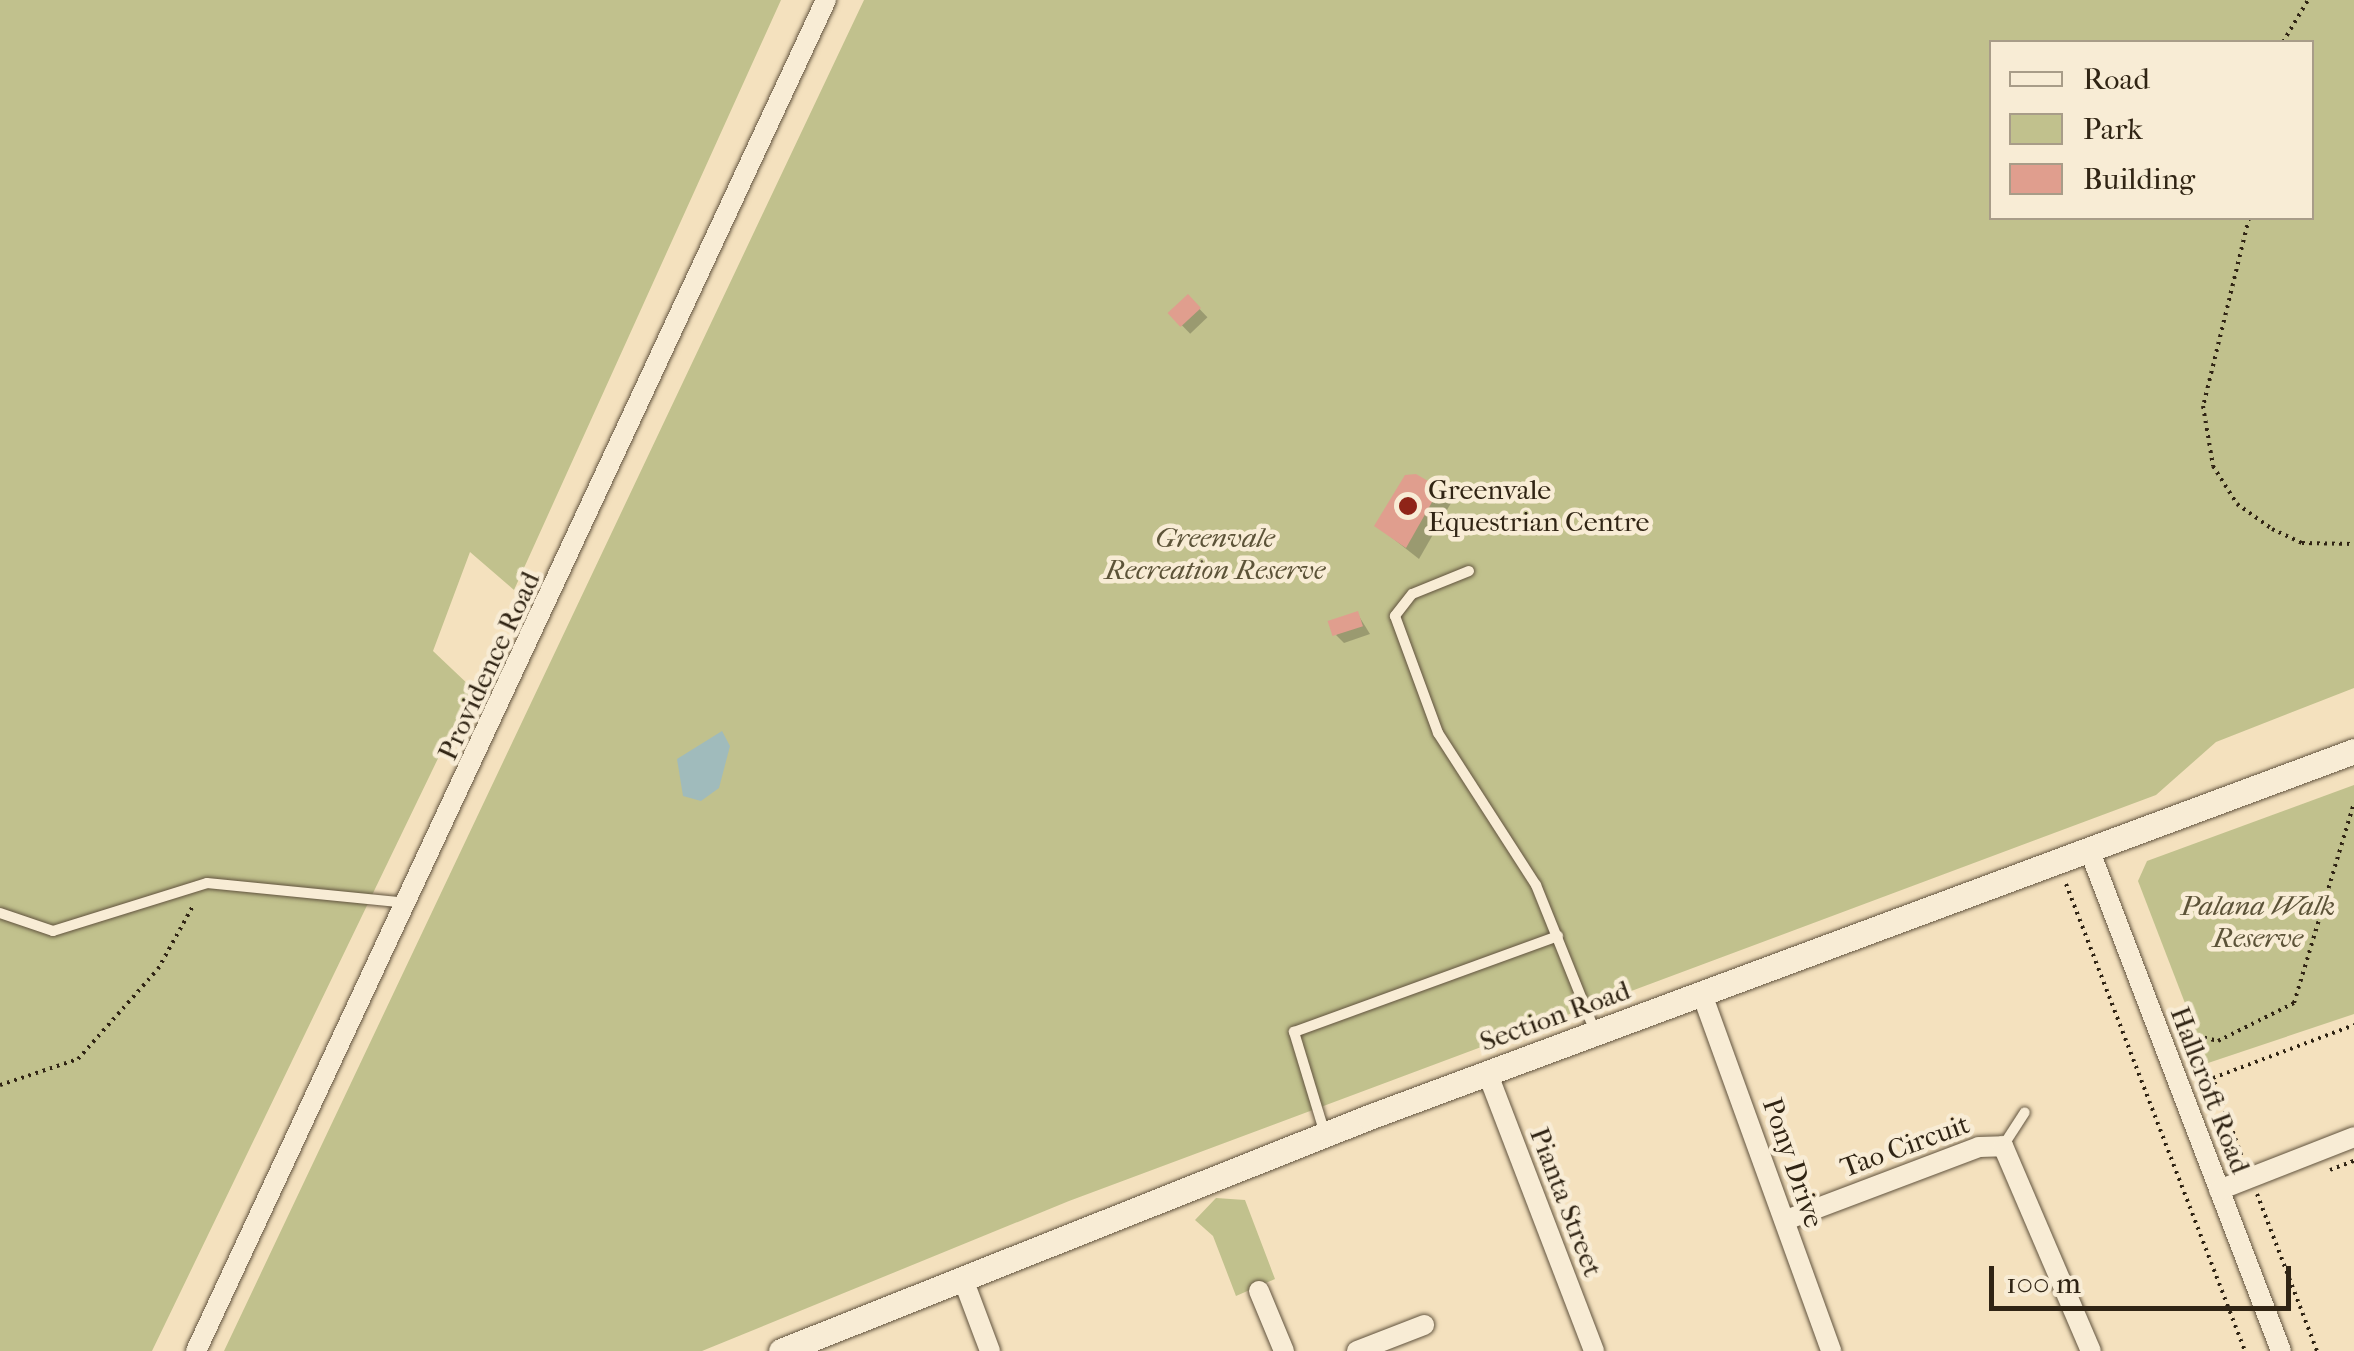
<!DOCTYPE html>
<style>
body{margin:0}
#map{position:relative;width:2354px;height:1351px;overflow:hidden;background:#f4e1be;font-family:"IM FELL French Canon",serif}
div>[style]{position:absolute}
.green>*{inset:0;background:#c1c18d}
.water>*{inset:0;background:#a0bbbc}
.shadow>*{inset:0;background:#0003;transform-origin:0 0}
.building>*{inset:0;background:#e09e8e;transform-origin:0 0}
.path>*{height:4px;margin-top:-2px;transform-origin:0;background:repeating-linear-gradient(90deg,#302414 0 2.5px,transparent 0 7.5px)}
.roads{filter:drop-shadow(0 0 2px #61533e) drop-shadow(0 0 2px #61533e)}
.service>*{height:10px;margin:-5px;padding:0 5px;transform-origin:5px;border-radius:5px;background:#f8ecd5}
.minor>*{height:20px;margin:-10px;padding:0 10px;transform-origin:10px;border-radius:10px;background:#f8ecd5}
.tertiary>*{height:25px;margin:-12.5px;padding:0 12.5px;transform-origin:12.5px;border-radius:12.5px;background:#f8ecd5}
.dots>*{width:28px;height:28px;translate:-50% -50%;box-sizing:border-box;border:5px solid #f8ecd5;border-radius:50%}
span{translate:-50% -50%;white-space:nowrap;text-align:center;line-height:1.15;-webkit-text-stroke:9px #f8ecd5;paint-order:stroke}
.poi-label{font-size:28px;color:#302414}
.left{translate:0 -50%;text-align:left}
.park-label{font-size:28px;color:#5c5338;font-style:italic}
.street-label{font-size:28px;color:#302414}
.legend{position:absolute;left:1989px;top:40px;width:325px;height:180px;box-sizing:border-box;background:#f8ecd5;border:2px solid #a89c88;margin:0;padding:12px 18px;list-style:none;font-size:30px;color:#302414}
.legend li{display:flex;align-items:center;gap:20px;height:50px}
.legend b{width:50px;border:2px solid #a89c88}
.scale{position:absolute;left:1989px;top:1266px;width:302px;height:45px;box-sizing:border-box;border:5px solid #302414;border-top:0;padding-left:12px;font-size:30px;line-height:35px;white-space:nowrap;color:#302414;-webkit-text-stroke:8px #f8ecd5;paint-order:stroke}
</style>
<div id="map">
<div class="green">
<div style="clip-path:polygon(0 0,781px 0,514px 590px,470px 552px,433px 651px,472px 688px,152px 1351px,0 1351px)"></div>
<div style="clip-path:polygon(evenodd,864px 0,2354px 0,2354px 688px,2216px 742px,2156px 795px,1069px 1201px,702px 1351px,224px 1351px,864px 0,1992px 42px,2312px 42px,2312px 218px,1992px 218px,1992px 42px)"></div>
<div style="clip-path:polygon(2354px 785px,2354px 1014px,2208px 1063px,2138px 881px,2147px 861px)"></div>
<div style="clip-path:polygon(1216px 1198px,1245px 1200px,1275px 1279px,1236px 1296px,1213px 1236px,1195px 1220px)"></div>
</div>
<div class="water">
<div style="clip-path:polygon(722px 731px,730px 746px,719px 788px,701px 801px,683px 796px,677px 759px)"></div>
</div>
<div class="shadow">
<div style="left:1188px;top:297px;width:28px;height:24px;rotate:46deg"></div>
<div style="clip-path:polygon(1439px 490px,1451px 503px,1419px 559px,1377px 526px)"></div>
<div style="clip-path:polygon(1357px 613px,1370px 634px,1344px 643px,1336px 635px)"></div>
</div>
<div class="building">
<div style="left:1188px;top:294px;width:19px;height:28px;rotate:47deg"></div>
<div style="clip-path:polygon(1416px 474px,1440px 488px,1406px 548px,1374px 526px,1405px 475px)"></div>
<div style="left:1358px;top:611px;width:16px;height:32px;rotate:72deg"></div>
</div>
<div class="path">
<div style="left:2283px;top:42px;width:49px;rotate:-59.2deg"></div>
<div style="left:2249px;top:218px;width:194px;rotate:103.7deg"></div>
<div style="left:2203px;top:406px;width:61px;rotate:80.5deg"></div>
<div style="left:2213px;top:466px;width:45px;rotate:57.7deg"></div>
<div style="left:2237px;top:504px;width:43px;rotate:35.5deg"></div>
<div style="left:2272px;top:529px;width:33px;rotate:25deg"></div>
<div style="left:2302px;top:543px;width:52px;rotate:1.1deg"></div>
<div style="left:2066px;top:884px;width:500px;rotate:69.03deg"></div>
<div style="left:2197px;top:1036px;width:22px;rotate:13deg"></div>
<div style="left:2218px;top:1041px;width:85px;rotate:-26.6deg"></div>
<div style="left:2294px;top:1003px;width:209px;rotate:-73.3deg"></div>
<div style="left:0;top:1085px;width:82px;rotate:-18.4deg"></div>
<div style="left:78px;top:1059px;width:120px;rotate:-48.4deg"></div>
<div style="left:158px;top:969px;width:74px;rotate:-61deg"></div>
<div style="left:2244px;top:1162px;width:90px;rotate:-110.3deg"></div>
<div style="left:2213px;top:1078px;width:151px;rotate:-20.6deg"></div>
<div style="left:2330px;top:1170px;width:26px;rotate:-21deg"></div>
<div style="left:2257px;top:1194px;width:168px;rotate:69.1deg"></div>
</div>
<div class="roads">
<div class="service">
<div style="left:1469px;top:571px;width:61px;rotate:158deg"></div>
<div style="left:1412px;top:594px;width:28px;rotate:128deg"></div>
<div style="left:1395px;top:616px;width:125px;rotate:69.8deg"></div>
<div style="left:1438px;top:733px;width:181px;rotate:57.2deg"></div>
<div style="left:1536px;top:885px;width:158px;rotate:68.1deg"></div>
<div style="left:0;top:913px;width:56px;rotate:18.8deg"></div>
<div style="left:53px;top:931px;width:161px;rotate:-17.3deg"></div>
<div style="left:207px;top:883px;width:202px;rotate:5.7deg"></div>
<div style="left:1325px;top:1134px;width:107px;rotate:-106.9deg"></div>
<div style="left:1294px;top:1032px;width:281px;rotate:-20deg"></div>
<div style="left:2003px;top:1146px;width:40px;rotate:-57.1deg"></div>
</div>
<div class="minor">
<div style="left:2089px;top:849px;width:537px;rotate:69.07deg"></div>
<div style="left:1702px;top:994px;width:380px;rotate:70.1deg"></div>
<div style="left:1487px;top:1072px;width:299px;rotate:69deg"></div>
<div style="left:2219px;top:1190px;width:145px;rotate:-21.4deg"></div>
<div style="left:1786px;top:1220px;width:206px;rotate:-20.7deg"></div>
<div style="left:1979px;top:1147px;width:24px;rotate:-2deg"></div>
<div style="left:2003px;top:1146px;width:223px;rotate:66.8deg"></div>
<div style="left:963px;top:1279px;width:77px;rotate:69.4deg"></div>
<div style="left:1259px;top:1291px;width:65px;rotate:67.4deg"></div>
<div style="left:196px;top:1351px;width:1491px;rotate:-65deg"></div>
<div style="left:1357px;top:1351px;width:72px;rotate:-21.2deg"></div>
</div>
<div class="tertiary">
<div style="left:781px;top:1351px;width:633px;rotate:-21.7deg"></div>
<div style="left:1369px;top:1117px;width:1051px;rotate:-20.38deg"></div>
</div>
</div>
<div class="dots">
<div style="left:1408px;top:506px;background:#8f2418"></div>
</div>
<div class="poi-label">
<span class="left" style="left:1428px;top:506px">Greenvale<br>Equestrian Centre</span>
</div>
<div class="park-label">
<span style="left:1215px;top:554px">Greenvale<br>Recreation Reserve</span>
<span style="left:2258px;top:922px">Palana Walk<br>Reserve</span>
</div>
<div class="street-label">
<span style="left:489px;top:666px;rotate:-65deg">Providence Road</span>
<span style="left:1555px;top:1016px;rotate:-20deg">Section Road</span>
<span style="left:2210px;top:1090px;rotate:69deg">Hallcroft Road</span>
<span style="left:1905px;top:1146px;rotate:-20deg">Tao Circuit</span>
<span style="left:1793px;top:1163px;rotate:71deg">Pony Drive</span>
<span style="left:1566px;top:1202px;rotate:69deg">Pianta Street</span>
</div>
<ul class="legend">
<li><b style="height:12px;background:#f8ecd5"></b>Road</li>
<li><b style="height:28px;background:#c1c18d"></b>Park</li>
<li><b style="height:28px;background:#e09e8e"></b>Building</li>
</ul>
<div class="scale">100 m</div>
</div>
